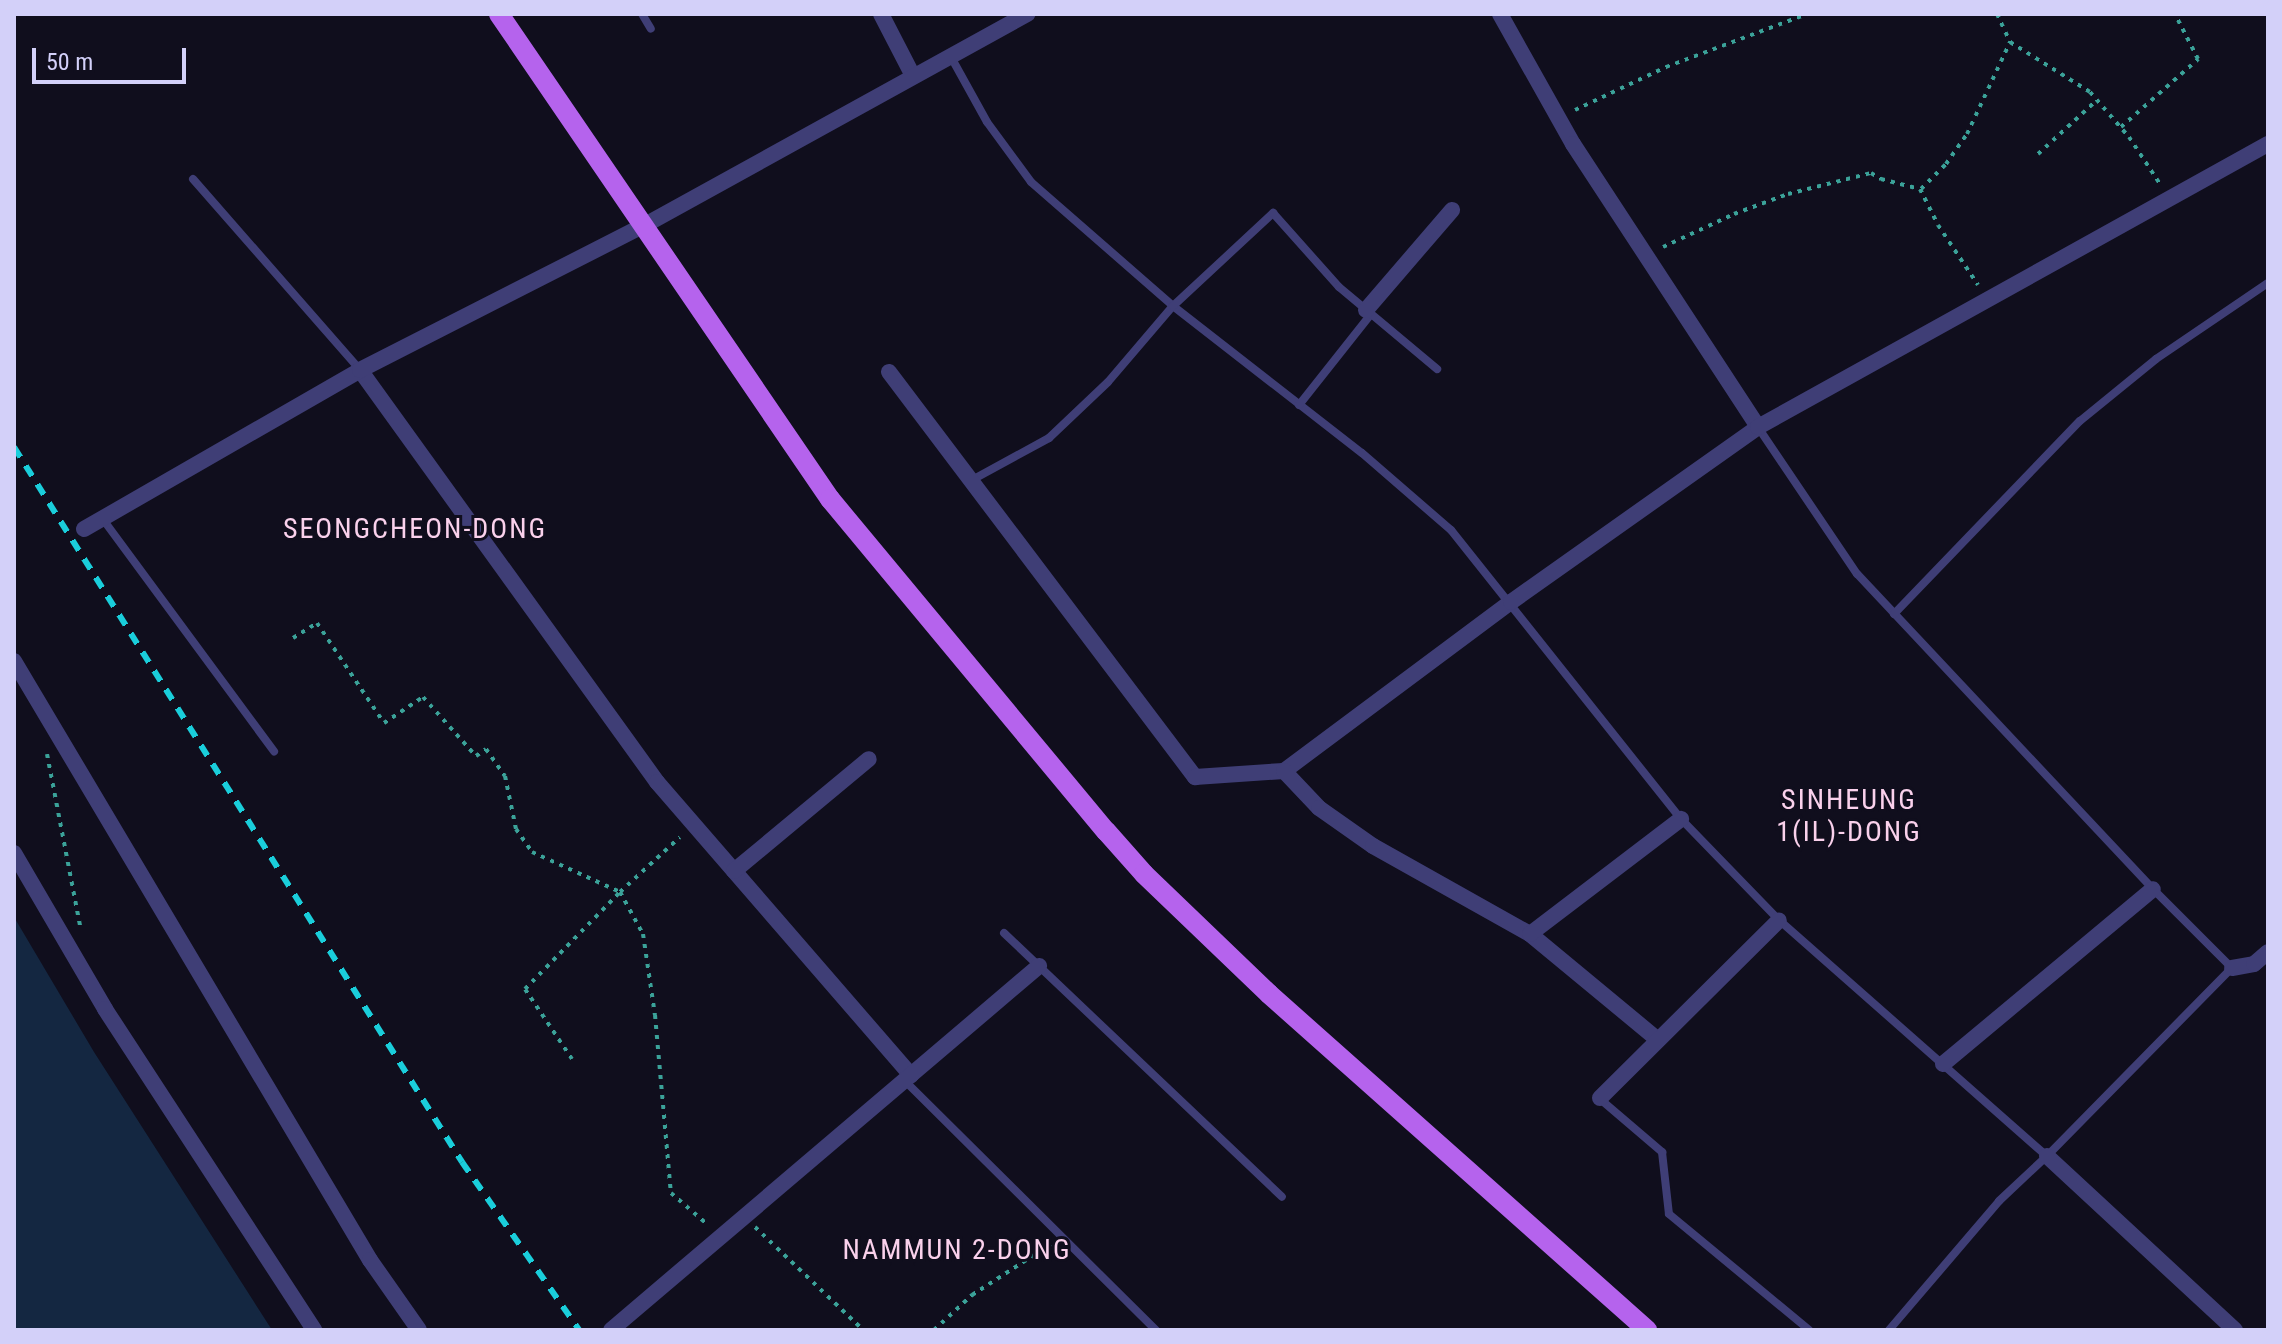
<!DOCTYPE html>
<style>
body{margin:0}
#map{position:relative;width:2282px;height:1344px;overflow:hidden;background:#100e1d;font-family:"Roboto Condensed",sans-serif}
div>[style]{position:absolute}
.water>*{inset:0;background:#142741}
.path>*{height:4px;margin-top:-2px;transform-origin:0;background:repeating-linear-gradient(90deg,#3ba299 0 4px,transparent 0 10px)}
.lane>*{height:8px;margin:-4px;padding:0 4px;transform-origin:4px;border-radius:4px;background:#3f3e76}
.street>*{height:16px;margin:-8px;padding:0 8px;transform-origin:8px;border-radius:8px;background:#3f3e76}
.primary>*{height:20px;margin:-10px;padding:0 10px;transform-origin:10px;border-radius:10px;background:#b563ed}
.rail>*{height:6px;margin-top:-3px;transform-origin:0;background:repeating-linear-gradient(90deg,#1acedb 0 12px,transparent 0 22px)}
span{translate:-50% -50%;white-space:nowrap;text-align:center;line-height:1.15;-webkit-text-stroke:6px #100e1d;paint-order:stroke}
.neighbourhood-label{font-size:28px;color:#fad1ec;letter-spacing:2px}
.frame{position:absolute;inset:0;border:16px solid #d3d0f9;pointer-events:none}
.scale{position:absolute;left:32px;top:48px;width:154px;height:36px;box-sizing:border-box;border:4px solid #d3d0f9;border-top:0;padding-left:10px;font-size:24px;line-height:28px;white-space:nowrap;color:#d3d0f9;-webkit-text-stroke:6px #100e1d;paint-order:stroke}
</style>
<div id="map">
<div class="water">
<div style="clip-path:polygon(14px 917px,94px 1052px,272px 1330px,14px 1330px)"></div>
</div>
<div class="path">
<div style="left:1997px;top:14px;width:31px;rotate:65deg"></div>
<div style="left:2010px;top:42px;width:94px;rotate:32deg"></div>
<div style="left:2090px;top:92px;width:60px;rotate:49.1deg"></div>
<div style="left:2129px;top:137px;width:56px;rotate:56.6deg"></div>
<div style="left:1575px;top:110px;width:101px;rotate:-25.3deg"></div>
<div style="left:1666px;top:67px;width:151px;rotate:-20.6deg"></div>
<div style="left:2121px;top:127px;width:103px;rotate:-41.4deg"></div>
<div style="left:2198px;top:59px;width:51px;rotate:-117.1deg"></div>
<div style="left:2038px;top:154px;width:80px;rotate:-42.5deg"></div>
<div style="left:1921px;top:189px;width:35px;rotate:-45deg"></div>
<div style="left:1946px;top:164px;width:37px;rotate:-55deg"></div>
<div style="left:1967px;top:134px;width:102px;rotate:-64.9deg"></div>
<div style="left:1663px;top:247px;width:78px;rotate:-24.9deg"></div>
<div style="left:1734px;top:214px;width:58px;rotate:-20.3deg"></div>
<div style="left:1788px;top:194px;width:86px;rotate:-14.2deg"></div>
<div style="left:1871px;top:173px;width:12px;rotate:31deg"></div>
<div style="left:1881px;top:179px;width:40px;rotate:14.4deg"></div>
<div style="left:1920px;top:189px;width:40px;rotate:63.4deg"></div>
<div style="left:1938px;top:225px;width:72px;rotate:56.3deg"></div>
<div style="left:293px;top:638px;width:28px;rotate:-32deg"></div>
<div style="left:317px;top:623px;width:120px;rotate:56.2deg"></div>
<div style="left:384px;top:723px;width:47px;rotate:-33.7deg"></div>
<div style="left:423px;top:697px;width:79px;rotate:48.1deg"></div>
<div style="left:476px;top:756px;width:12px;rotate:-35deg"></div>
<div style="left:486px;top:749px;width:33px;rotate:55deg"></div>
<div style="left:505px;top:776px;width:54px;rotate:78.3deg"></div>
<div style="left:516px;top:829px;width:28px;rotate:55deg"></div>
<div style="left:532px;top:852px;width:97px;rotate:24.4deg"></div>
<div style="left:620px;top:892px;width:48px;rotate:61.3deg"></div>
<div style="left:643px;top:934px;width:82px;rotate:81.6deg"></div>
<div style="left:655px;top:1015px;width:179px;rotate:84.9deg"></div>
<div style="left:671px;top:1193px;width:49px;rotate:40.9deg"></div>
<div style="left:47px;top:754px;width:179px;rotate:79.1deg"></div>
<div style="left:572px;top:1059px;width:84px;rotate:-123.9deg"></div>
<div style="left:525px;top:989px;width:136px;rotate:-45.6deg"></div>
<div style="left:620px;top:892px;width:81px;rotate:-42.5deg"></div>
<div style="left:755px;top:1227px;width:149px;rotate:43.6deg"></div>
<div style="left:934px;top:1330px;width:52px;rotate:-42.6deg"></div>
<div style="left:972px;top:1295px;width:94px;rotate:-32.8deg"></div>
</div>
<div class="lane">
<div style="left:642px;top:14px;width:17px;rotate:59deg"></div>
<div style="left:951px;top:57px;width:74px;rotate:61deg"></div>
<div style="left:987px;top:122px;width:74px;rotate:53.7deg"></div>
<div style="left:1031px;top:182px;width:189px;rotate:41.1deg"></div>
<div style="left:1173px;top:306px;width:239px;rotate:37.9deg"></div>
<div style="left:1362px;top:453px;width:118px;rotate:40.9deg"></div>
<div style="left:1451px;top:530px;width:369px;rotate:51.5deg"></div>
<div style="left:1681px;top:819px;width:141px;rotate:45.9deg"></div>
<div style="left:1779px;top:920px;width:357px;rotate:41.4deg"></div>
<div style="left:2047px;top:1156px;width:264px;rotate:-45.5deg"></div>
<div style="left:2232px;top:968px;width:112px;rotate:-135deg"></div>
<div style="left:2153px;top:889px;width:432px;rotate:-133.2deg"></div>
<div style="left:1857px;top:574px;width:177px;rotate:-124deg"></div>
<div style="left:193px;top:179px;width:254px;rotate:48.8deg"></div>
<div style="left:1299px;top:405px;width:116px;rotate:-51.6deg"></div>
<div style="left:972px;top:480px;width:88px;rotate:-28.6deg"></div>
<div style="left:1049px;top:438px;width:81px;rotate:-43.5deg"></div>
<div style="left:1108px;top:382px;width:100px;rotate:-49.5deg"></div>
<div style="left:1173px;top:306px;width:137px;rotate:-42.9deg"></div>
<div style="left:1273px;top:213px;width:99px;rotate:48.3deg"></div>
<div style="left:1339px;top:287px;width:128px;rotate:39.9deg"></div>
<div style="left:102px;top:518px;width:290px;rotate:53.6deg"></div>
<div style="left:1894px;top:614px;width:268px;rotate:-46.1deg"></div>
<div style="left:2080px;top:421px;width:98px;rotate:-39.2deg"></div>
<div style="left:2156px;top:359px;width:135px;rotate:-34.2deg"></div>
<div style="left:1004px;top:933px;width:383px;rotate:43.5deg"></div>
<div style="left:905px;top:1081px;width:354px;rotate:44.8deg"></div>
<div style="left:1600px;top:1099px;width:82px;rotate:40.5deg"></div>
<div style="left:1662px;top:1152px;width:62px;rotate:83.6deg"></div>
<div style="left:1669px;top:1214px;width:182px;rotate:39.6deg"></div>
<div style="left:1889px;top:1330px;width:170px;rotate:-49.5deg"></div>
<div style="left:1999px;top:1201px;width:66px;rotate:-43.2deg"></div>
</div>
<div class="street">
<div style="left:881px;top:14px;width:70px;rotate:62.7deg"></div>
<div style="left:1500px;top:14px;width:149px;rotate:60.7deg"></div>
<div style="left:1573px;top:144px;width:338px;rotate:56.8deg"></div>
<div style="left:1366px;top:310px;width:132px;rotate:-49.3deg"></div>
<div style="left:360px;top:370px;width:508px;rotate:54.21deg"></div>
<div style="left:657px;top:782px;width:388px;rotate:49.1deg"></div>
<div style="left:889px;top:372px;width:508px;rotate:52.93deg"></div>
<div style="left:1195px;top:777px;width:89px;rotate:-3.9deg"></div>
<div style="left:1284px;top:771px;width:283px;rotate:-36.7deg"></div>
<div style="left:1511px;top:602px;width:303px;rotate:-35.3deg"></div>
<div style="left:1758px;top:427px;width:583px;rotate:-29.03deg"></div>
<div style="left:84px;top:529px;width:319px;rotate:-29.9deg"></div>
<div style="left:360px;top:370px;width:320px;rotate:-27deg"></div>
<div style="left:645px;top:225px;width:437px;rotate:-28.9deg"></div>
<div style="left:14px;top:661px;width:697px;rotate:59.28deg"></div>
<div style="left:370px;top:1260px;width:85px;rotate:55deg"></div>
<div style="left:1284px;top:771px;width:51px;rotate:46.6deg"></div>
<div style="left:1319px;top:808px;width:66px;rotate:35.1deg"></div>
<div style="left:1373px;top:846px;width:180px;rotate:29.3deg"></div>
<div style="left:1530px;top:934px;width:166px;rotate:39.6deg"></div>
<div style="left:14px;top:853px;width:181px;rotate:59.7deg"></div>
<div style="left:105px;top:1009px;width:383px;rotate:56.9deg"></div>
<div style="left:734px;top:871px;width:175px;rotate:-39.7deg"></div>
<div style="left:1530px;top:934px;width:190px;rotate:-37.3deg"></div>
<div style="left:2232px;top:968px;width:22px;rotate:-10deg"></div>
<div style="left:2254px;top:964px;width:18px;rotate:-41deg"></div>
<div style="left:1943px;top:1064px;width:273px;rotate:-39.8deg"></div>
<div style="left:1600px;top:1098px;width:252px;rotate:-44.8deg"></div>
<div style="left:2047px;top:1156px;width:256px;rotate:42.8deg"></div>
<div style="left:611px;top:1330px;width:562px;rotate:-40.38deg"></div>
</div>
<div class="primary">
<div style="left:499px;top:14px;width:587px;rotate:55.69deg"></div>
<div style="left:830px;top:499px;width:432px;rotate:50.3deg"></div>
<div style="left:1106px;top:831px;width:57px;rotate:48.5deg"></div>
<div style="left:1144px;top:874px;width:173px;rotate:43.8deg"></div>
<div style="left:1269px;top:994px;width:506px;rotate:41.63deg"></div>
</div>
<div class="rail">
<div style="left:14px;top:447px;width:844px;rotate:57.93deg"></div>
<div style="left:462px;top:1162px;width:205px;rotate:55.1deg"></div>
</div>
<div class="neighbourhood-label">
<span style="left:415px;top:529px">SEONGCHEON-DONG</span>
<span style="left:1849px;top:816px">SINHEUNG<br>1(IL)-DONG</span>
<span style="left:957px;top:1250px">NAMMUN 2-DONG</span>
</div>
<div class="frame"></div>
<div class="scale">50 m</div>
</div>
